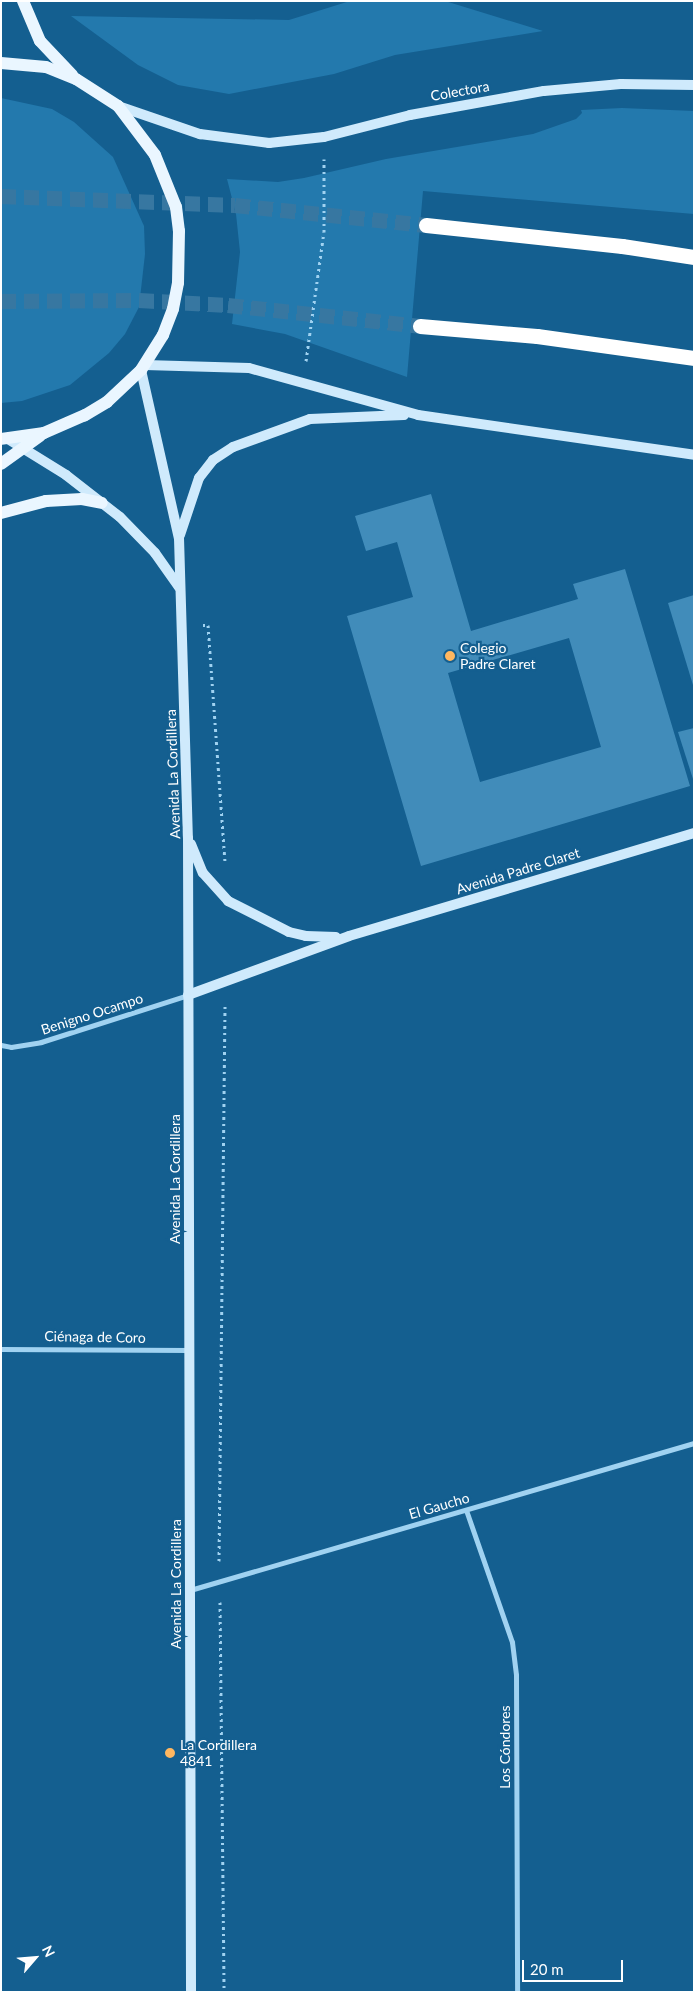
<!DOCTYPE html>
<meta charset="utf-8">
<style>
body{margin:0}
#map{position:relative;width:695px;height:1993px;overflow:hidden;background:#145f90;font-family:Lato,sans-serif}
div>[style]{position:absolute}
.green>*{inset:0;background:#2379ad}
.building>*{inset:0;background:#418cba}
.highway-tunnel>*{height:15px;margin-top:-7.5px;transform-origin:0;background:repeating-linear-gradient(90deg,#3777a1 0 15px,transparent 0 23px)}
.path>*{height:3px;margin-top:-1.5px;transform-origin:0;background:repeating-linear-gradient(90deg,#a0d2f1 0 2.5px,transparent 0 6.5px)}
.street>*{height:5px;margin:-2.5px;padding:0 2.5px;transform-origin:2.5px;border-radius:2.5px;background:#a0d2f1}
.secondary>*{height:10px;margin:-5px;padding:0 5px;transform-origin:5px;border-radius:5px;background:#cfeafc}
.primary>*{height:12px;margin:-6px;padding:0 6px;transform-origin:6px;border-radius:6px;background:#eaf6ff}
.highway>*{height:15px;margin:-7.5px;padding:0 7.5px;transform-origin:7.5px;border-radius:7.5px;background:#fff}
.dots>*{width:14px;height:14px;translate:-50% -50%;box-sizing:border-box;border:2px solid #145f90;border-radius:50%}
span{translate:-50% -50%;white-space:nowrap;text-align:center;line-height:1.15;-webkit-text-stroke:4.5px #145f90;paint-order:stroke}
.street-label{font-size:14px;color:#fff}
.poi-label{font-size:14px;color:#fff}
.left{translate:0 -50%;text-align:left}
.frame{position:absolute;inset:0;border:2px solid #fff;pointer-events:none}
.north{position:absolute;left:10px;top:1933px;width:50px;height:50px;-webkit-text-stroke:4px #145f90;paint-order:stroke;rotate:63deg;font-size:14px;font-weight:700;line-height:20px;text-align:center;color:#fff}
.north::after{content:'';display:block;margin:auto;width:18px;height:22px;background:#fff;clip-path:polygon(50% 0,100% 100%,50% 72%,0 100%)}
.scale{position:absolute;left:522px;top:1960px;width:101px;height:22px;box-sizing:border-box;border:2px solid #fff;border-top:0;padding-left:6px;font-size:15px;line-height:18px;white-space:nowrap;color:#fff;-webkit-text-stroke:4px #145f90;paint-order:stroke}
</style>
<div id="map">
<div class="green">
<div style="clip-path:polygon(350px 1px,445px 1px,543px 31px,395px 55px,334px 74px,229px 94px,178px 85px,138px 65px,71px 16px,289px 20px)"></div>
<div style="clip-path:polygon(1px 98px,52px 109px,74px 122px,113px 157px,144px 226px,145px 254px,139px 307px,125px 334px,109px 353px,70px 385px,22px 401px,1px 403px)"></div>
<div style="clip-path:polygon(622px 108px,694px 111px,694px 214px,423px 191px,407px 377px,285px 334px,232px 324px,240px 252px,236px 214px,227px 179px,278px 182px,304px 178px,386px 159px,533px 134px,576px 119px,582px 113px,581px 110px)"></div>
</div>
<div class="building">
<div style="clip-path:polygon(evenodd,431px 494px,471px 631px,578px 599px,573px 584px,625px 569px,690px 786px,421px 866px,347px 616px,413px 597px,397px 542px,366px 551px,355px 516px,431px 494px,569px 638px,601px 747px,480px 782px,448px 673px,569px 638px)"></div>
<div style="clip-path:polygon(694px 595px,694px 685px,693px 685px,668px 603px)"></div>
<div style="clip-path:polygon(694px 728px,694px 779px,693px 779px,678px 732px)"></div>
</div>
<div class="highway-tunnel">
<div style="left:1px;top:196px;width:234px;rotate:2.2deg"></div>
<div style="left:235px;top:205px;width:192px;rotate:6deg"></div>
<div style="left:1px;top:301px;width:138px;rotate:-0.4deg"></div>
<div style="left:139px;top:300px;width:89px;rotate:3.2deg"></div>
<div style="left:228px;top:305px;width:193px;rotate:6.2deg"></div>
</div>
<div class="path">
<div style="left:306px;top:361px;width:130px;rotate:-82.1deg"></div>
<div style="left:324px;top:232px;width:73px;rotate:-90deg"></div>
<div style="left:203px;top:625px;width:5px"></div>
<div style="left:208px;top:625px;width:239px;rotate:85.9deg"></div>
<div style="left:219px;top:1561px;width:556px;rotate:-89.38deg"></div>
<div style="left:220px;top:1602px;width:390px;rotate:89.4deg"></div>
</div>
<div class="street">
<div style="left:1px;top:1045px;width:10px;rotate:11deg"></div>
<div style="left:11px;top:1047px;width:30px;rotate:-9deg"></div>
<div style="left:41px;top:1042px;width:154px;rotate:-17.7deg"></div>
<div style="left:1px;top:1349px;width:188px;rotate:0.3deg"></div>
<div style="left:466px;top:1510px;width:140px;rotate:70.8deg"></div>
<div style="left:512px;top:1642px;width:33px;rotate:83deg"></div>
<div style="left:516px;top:1675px;width:317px;rotate:89.8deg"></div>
<div style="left:190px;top:1590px;width:525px;rotate:-16.26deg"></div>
</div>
<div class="secondary">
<div style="left:118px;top:106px;width:87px;rotate:18.9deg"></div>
<div style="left:200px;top:134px;width:70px;rotate:7.4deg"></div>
<div style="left:269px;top:143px;width:55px;rotate:-6.2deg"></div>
<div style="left:324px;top:137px;width:89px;rotate:-14.3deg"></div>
<div style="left:410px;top:115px;width:136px;rotate:-10.2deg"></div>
<div style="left:544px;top:91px;width:77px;rotate:-5.2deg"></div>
<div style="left:621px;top:84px;width:73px;rotate:0.8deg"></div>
<div style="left:145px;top:365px;width:104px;rotate:1.7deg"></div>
<div style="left:249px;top:368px;width:175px;rotate:15.5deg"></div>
<div style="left:418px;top:415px;width:279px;rotate:8.2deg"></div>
<div style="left:141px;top:370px;width:172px;rotate:77.3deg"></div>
<div style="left:179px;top:538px;width:300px;rotate:88.3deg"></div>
<div style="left:188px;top:838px;width:1154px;rotate:89.85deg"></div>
<div style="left:8px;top:439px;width:68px;rotate:31.8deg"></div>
<div style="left:66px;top:475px;width:68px;rotate:37.9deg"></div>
<div style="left:120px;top:517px;width:50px;rotate:45.8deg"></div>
<div style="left:155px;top:553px;width:42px;rotate:54.8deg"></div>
<div style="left:180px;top:535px;width:60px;rotate:-71.6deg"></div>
<div style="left:199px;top:478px;width:23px;rotate:-52deg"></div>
<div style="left:213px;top:460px;width:24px;rotate:-33deg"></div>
<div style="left:233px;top:447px;width:82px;rotate:-20deg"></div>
<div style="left:310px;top:419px;width:94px;rotate:-2.4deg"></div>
<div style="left:191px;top:844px;width:31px;rotate:68deg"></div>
<div style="left:203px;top:873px;width:38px;rotate:48deg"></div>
<div style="left:228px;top:901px;width:68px;rotate:26.9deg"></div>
<div style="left:289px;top:932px;width:17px;rotate:13deg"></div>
<div style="left:306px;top:936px;width:30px;rotate:2deg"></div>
<div style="left:188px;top:995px;width:171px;rotate:-20.1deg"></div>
<div style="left:349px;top:936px;width:360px;rotate:-16.6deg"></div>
</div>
<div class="primary">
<div style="left:23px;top:1px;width:43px;rotate:67deg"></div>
<div style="left:40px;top:41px;width:47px;rotate:46.7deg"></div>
<div style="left:1px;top:63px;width:45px;rotate:5.1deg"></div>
<div style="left:46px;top:67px;width:32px;rotate:22deg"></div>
<div style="left:76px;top:79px;width:50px;rotate:32.7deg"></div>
<div style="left:118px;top:106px;width:61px;rotate:52.9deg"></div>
<div style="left:155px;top:155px;width:56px;rotate:68deg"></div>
<div style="left:176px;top:207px;width:24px;rotate:83deg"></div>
<div style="left:179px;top:231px;width:52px;rotate:91.1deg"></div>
<div style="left:178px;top:283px;width:26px;rotate:101deg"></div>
<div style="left:173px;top:309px;width:28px;rotate:111deg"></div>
<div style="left:163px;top:335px;width:41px;rotate:122.2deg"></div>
<div style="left:141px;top:370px;width:47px;rotate:136.7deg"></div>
<div style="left:107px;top:402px;width:26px;rotate:149deg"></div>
<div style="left:85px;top:415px;width:45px;rotate:156.3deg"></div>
<div style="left:44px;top:433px;width:43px;rotate:172.1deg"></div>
<div style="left:1px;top:464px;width:48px;rotate:-35.7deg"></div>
<div style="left:1px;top:513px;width:47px;rotate:-14.9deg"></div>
<div style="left:46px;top:501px;width:36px;rotate:-3deg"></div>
<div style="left:82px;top:499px;width:20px;rotate:11deg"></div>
</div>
<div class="highway">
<div style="left:426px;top:225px;width:197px;rotate:6.1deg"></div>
<div style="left:622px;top:246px;width:73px;rotate:8.7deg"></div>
<div style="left:420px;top:326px;width:117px;rotate:4.9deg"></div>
<div style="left:537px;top:336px;width:159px;rotate:8deg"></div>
</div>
<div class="dots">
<div style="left:450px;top:656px;background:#ffb760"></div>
<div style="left:170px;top:1753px;background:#ffb760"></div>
</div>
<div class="street-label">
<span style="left:460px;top:91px;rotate:-10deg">Colectora</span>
<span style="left:173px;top:774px;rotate:-92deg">Avenida La Cordillera</span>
<span style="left:518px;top:871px;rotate:-17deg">Avenida Padre Claret</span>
<span style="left:92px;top:1014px;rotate:-18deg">Benigno Ocampo</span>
<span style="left:175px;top:1179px;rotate:-90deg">Avenida La Cordillera</span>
<span style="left:95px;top:1337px;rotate:1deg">Ciénaga de Coro</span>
<span style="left:439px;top:1506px;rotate:-16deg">El Gaucho</span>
<span style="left:176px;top:1584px;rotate:-90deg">Avenida La Cordillera</span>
<span style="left:505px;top:1747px;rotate:-90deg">Los Cóndores</span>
</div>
<div class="poi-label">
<span class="left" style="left:460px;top:656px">Colegio<br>Padre Claret</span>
<span class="left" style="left:180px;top:1753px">La Cordillera<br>4841</span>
</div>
<div class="frame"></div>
<div class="north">N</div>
<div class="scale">20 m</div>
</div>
